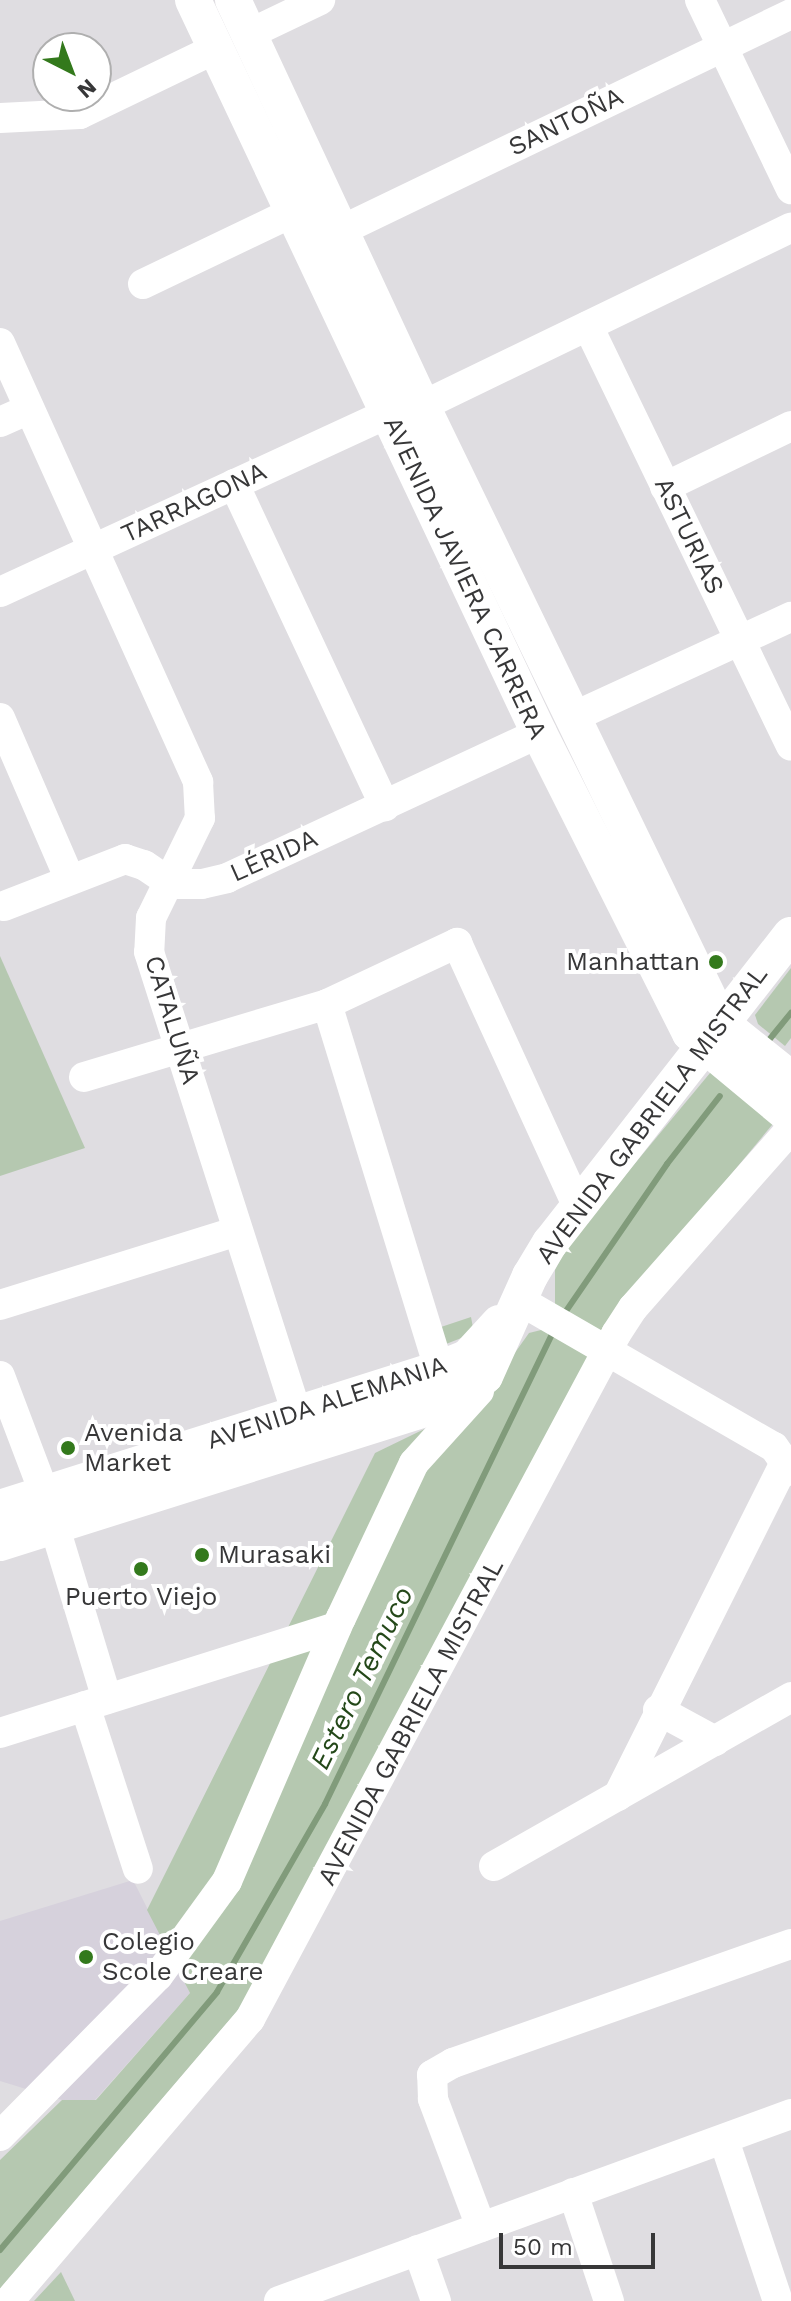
<!DOCTYPE html>
<meta charset="utf-8">
<style>
body{margin:0}
#map{position:relative;width:791px;height:2301px;overflow:hidden;background:#dfdde1;font-family:"Work Sans",sans-serif}
div>[style]{position:absolute}
.built>*{inset:0;background:#d6d1dc}
.green>*{inset:0;background:#b5c8b0}
.stream>*{height:6px;margin:-3px;padding:0 3px;transform-origin:3px;border-radius:3px;background:#819b7b}
.minor>*{height:30px;margin:-15px;padding:0 15px;transform-origin:15px;border-radius:15px;background:#fff}
.major>*{height:36px;margin:-18px;padding:0 18px;transform-origin:18px;border-radius:18px;background:#fff}
.dots>*{width:22px;height:22px;translate:-50% -50%;box-sizing:border-box;border:4px solid #fff;border-radius:50%}
span{translate:-50% -50%;white-space:nowrap;text-align:center;line-height:1.15;-webkit-text-stroke:8px #fff;paint-order:stroke}
.street-label{font-size:26px;color:#373738}
.poi-label{font-size:26px;color:#373738}
.right{translate:-100% -50%;text-align:right}
.left{translate:0 -50%;text-align:left}
.water-label{font-size:28px;color:#244819;font-style:italic}
.north{position:absolute;left:32px;top:32px;width:80px;height:80px;box-sizing:border-box;background:#fff;border:2px solid #afafaf;border-radius:50%;rotate:138deg;font-size:22px;font-weight:700;line-height:32px;text-align:center;color:#373738}
.north::after{content:'';display:block;margin:auto;width:28px;height:36px;background:#33791c;clip-path:polygon(50% 0,100% 100%,50% 72%,0 100%)}
.scale{position:absolute;left:499px;top:2233px;width:156px;height:36px;box-sizing:border-box;border:4px solid #373738;border-top:0;padding-left:10px;font-size:24px;line-height:28px;white-space:nowrap;color:#373738;-webkit-text-stroke:6px #fff;paint-order:stroke}
</style>
<div id="map">
<div class="built">
<div style="clip-path:polygon(133px 1880px,190px 1993px,95px 2100px,62px 2100px,0 2081px,0 1921px)"></div>
</div>
<div class="green">
<div style="clip-path:polygon(0 956px,85px 1148px,0 1176px)"></div>
<div style="clip-path:polygon(791px 968px,791px 1038px,785px 1046px,758px 1024px,755px 1015px)"></div>
<div style="clip-path:polygon(715px 1067px,777px 1119px,601px 1331px,555px 1306px,555px 1270px,568px 1244px)"></div>
<div style="clip-path:polygon(471px 1317px,474px 1333px,441px 1346px,435px 1329px)"></div>
<div style="clip-path:polygon(545px 1329px,596px 1357px,250px 1996px,0 2289px,0 2160px,62px 2100px,96px 2100px,190px 1993px,147px 1910px,375px 1453px,480px 1402px,529px 1333px)"></div>
<div style="clip-path:polygon(61px 2272px,75px 2301px,34px 2301px)"></div>
</div>
<div class="stream">
<div style="left:769px;top:1040px;width:35px;rotate:-51deg"></div>
<div style="left:564px;top:1314px;width:182px;rotate:-55.5deg"></div>
<div style="left:667px;top:1164px;width:86px;rotate:-52.1deg"></div>
<div style="left:0;top:2250px;width:337px;rotate:-49.9deg"></div>
<div style="left:217px;top:1992px;width:217px;rotate:-60.1deg"></div>
<div style="left:325px;top:1804px;width:526px;rotate:-64.21deg"></div>
</div>
<div class="minor">
<div style="left:700px;top:0;width:210px;rotate:64.3deg"></div>
<div style="left:249px;top:34px;width:79px;rotate:-25.6deg"></div>
<div style="left:0;top:118px;width:80px;rotate:-2.9deg"></div>
<div style="left:80px;top:114px;width:152px;rotate:-25.7deg"></div>
<div style="left:340px;top:231px;width:500px;rotate:-25.69deg"></div>
<div style="left:143px;top:284px;width:164px;rotate:-25.6deg"></div>
<div style="left:588px;top:326px;width:466px;rotate:64.2deg"></div>
<div style="left:0;top:343px;width:482px;rotate:65.7deg"></div>
<div style="left:198px;top:782px;width:36px;rotate:87deg"></div>
<div style="left:200px;top:818px;width:111px;rotate:116.1deg"></div>
<div style="left:151px;top:918px;width:34px;rotate:93deg"></div>
<div style="left:149px;top:952px;width:508px;rotate:72.24deg"></div>
<div style="left:422px;top:406px;width:410px;rotate:-25.8deg"></div>
<div style="left:0;top:422px;width:32px;rotate:-24deg"></div>
<div style="left:234px;top:484px;width:356px;rotate:64.9deg"></div>
<div style="left:665px;top:487px;width:140px;rotate:-25.8deg"></div>
<div style="left:0;top:592px;width:426px;rotate:-24.7deg"></div>
<div style="left:0;top:718px;width:176px;rotate:66.6deg"></div>
<div style="left:571px;top:718px;width:242px;rotate:-24.7deg"></div>
<div style="left:4px;top:906px;width:130px;rotate:-21.2deg"></div>
<div style="left:125px;top:859px;width:20px;rotate:18deg"></div>
<div style="left:144px;top:865px;width:29px;rotate:34deg"></div>
<div style="left:168px;top:881px;width:11px;rotate:15deg"></div>
<div style="left:179px;top:884px;width:23px"></div>
<div style="left:202px;top:884px;width:26px;rotate:-13deg"></div>
<div style="left:227px;top:878px;width:344px;rotate:-24.9deg"></div>
<div style="left:327px;top:1004px;width:382px;rotate:72.9deg"></div>
<div style="left:84px;top:1077px;width:254px;rotate:-16.7deg"></div>
<div style="left:327px;top:1004px;width:144px;rotate:-25.1deg"></div>
<div style="left:457px;top:943px;width:290px;rotate:65.4deg"></div>
<div style="left:519px;top:1300px;width:294px;rotate:30deg"></div>
<div style="left:774px;top:1447px;width:29px;rotate:55deg"></div>
<div style="left:0;top:1305px;width:249px;rotate:-17.3deg"></div>
<div style="left:0;top:1376px;width:127px;rotate:69.3deg"></div>
<div style="left:45px;top:1495px;width:213px;rotate:73.1deg"></div>
<div style="left:85px;top:1706px;width:171px;rotate:72deg"></div>
<div style="left:658px;top:1710px;width:65px;rotate:28.5deg"></div>
<div style="left:0;top:1733px;width:353px;rotate:-17.5deg"></div>
<div style="left:618px;top:1796px;width:375px;rotate:-63.4deg"></div>
<div style="left:494px;top:1866px;width:342px;rotate:-29.6deg"></div>
<div style="left:0;top:2136px;width:225px;rotate:-45.4deg"></div>
<div style="left:158px;top:1976px;width:117px;rotate:-54deg"></div>
<div style="left:227px;top:1881px;width:287px;rotate:-66.6deg"></div>
<div style="left:341px;top:1618px;width:171px;rotate:-64.8deg"></div>
<div style="left:414px;top:1463px;width:97px;rotate:-47.9deg"></div>
<div style="left:724px;top:2140px;width:170px;rotate:71.5deg"></div>
<div style="left:573px;top:2193px;width:114px;rotate:71.6deg"></div>
<div style="left:481px;top:2227px;width:137px;rotate:-110.6deg"></div>
<div style="left:433px;top:2099px;width:24px;rotate:-92deg"></div>
<div style="left:432px;top:2075px;width:24px;rotate:-30deg"></div>
<div style="left:453px;top:2063px;width:358px;rotate:-19.4deg"></div>
<div style="left:418px;top:2250px;width:54px;rotate:70.6deg"></div>
<div style="left:9px;top:2301px;width:371px;rotate:-49.5deg"></div>
<div style="left:250px;top:2019px;width:777px;rotate:-61.88deg"></div>
<div style="left:616px;top:1334px;width:31px;rotate:-57deg"></div>
<div style="left:633px;top:1308px;width:239px;rotate:-48.6deg"></div>
<div style="left:279px;top:2301px;width:545px;rotate:-20.06deg"></div>
</div>
<div class="major">
<div style="left:193px;top:0;width:811px;rotate:64.73deg"></div>
<div style="left:539px;top:733px;width:336px;rotate:63.3deg"></div>
<div style="left:690px;top:1033px;width:131px;rotate:39.7deg"></div>
<div style="left:233px;top:0;width:448px;rotate:65deg"></div>
<div style="left:422px;top:406px;width:686px;rotate:64.15deg"></div>
<div style="left:721px;top:1023px;width:90px;rotate:38.7deg"></div>
<div style="left:0;top:1508px;width:460px;rotate:-17.6deg"></div>
<div style="left:439px;top:1369px;width:31px;rotate:-22deg"></div>
<div style="left:468px;top:1357px;width:46px;rotate:-47.6deg"></div>
<div style="left:0;top:1543px;width:473px;rotate:-17.5deg"></div>
<div style="left:451px;top:1401px;width:18px;rotate:-29deg"></div>
<div style="left:467px;top:1392px;width:24px;rotate:-42deg"></div>
<div style="left:485px;top:1376px;width:110px;rotate:-65.8deg"></div>
<div style="left:530px;top:1276px;width:39px;rotate:-59deg"></div>
<div style="left:550px;top:1243px;width:391px;rotate:-52deg"></div>
</div>
<div class="dots">
<div style="left:716px;top:962px;background:#33791c"></div>
<div style="left:68px;top:1448px;background:#33791c"></div>
<div style="left:202px;top:1555px;background:#33791c"></div>
<div style="left:141px;top:1569px;background:#33791c"></div>
<div style="left:86px;top:1957px;background:#33791c"></div>
</div>
<div class="street-label">
<span style="left:566px;top:122px;rotate:-26deg">SANTOÑA</span>
<span style="left:194px;top:503px;rotate:-25deg">TARRAGONA</span>
<span style="left:689px;top:536px;rotate:64deg">ASTURIAS</span>
<span style="left:465px;top:578px;rotate:65deg">AVENIDA JAVIERA CARRERA</span>
<span style="left:274px;top:856px;rotate:-24deg">LÉRIDA</span>
<span style="left:172px;top:1020px;rotate:73deg">CATALUÑA</span>
<span style="left:652px;top:1115px;rotate:-53deg">AVENIDA GABRIELA MISTRAL</span>
<span style="left:327px;top:1403px;rotate:-18deg">AVENIDA ALEMANIA</span>
<span style="left:411px;top:1722px;rotate:-62deg">AVENIDA GABRIELA MISTRAL</span>
</div>
<div class="poi-label">
<span class="right" style="left:700px;top:962px">Manhattan</span>
<span class="left" style="left:84px;top:1448px">Avenida<br>Market</span>
<span class="left" style="left:218px;top:1555px">Murasaki</span>
<span style="left:141px;top:1597px">Puerto Viejo</span>
<span class="left" style="left:102px;top:1957px">Colegio<br>Scole Creare</span>
</div>
<div class="water-label">
<span style="left:362px;top:1678px;rotate:-64deg">Estero Temuco</span>
</div>
<div class="north">N</div>
<div class="scale">50 m</div>
</div>
